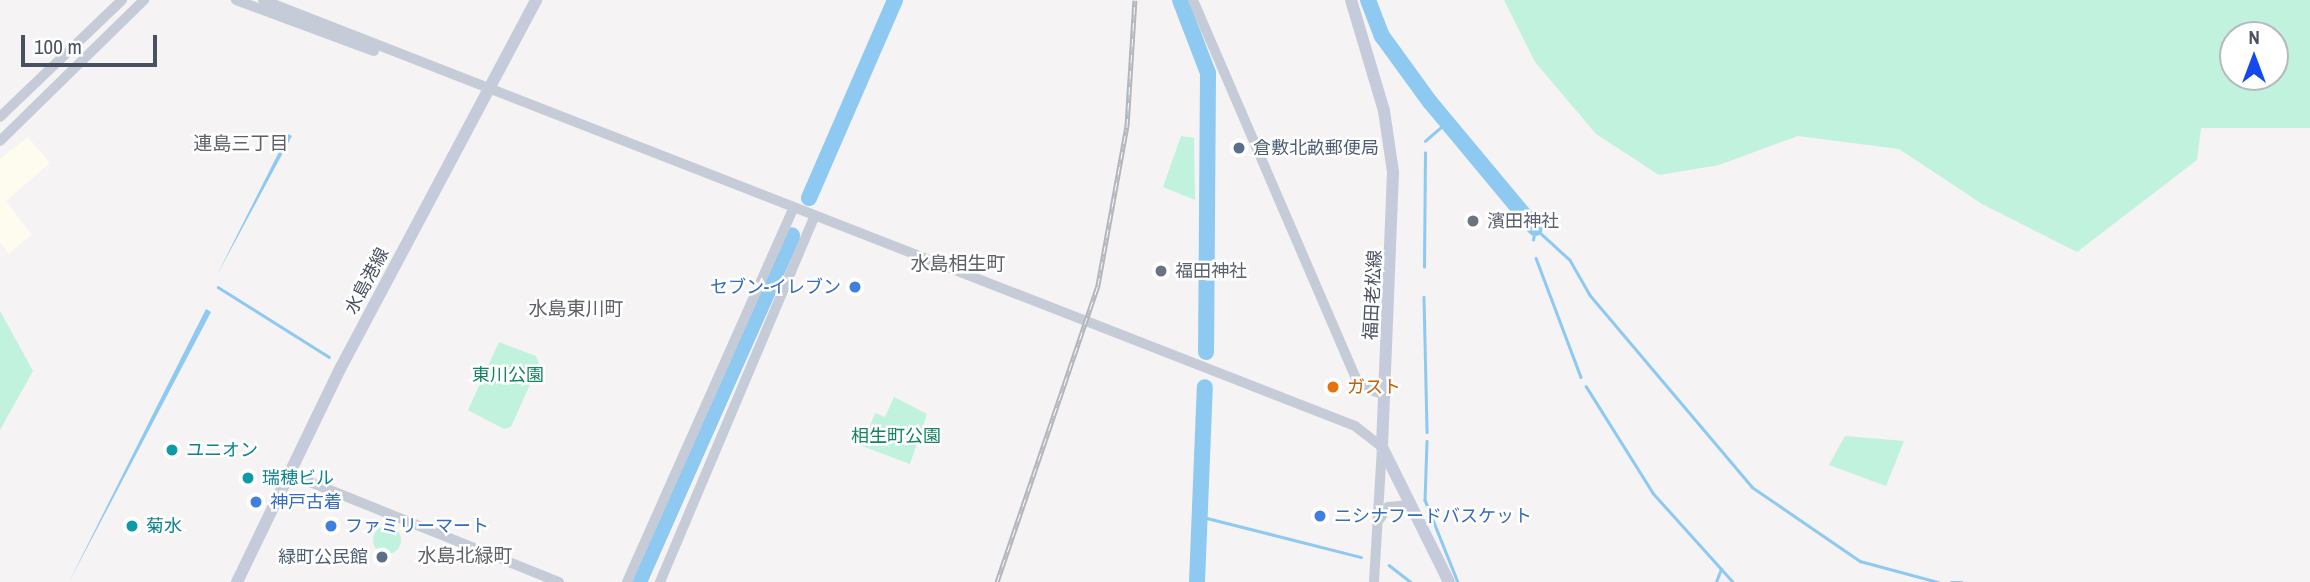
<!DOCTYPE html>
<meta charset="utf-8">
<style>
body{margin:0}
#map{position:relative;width:2310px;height:582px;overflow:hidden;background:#f5f3f3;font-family:"Archivo Narrow","Noto Sans JP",sans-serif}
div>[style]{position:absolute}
.commercial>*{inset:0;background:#fdfcee}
.green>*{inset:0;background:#c1f2dd}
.round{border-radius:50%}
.water>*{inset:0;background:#8dc9f1}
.stream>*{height:2.5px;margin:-1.25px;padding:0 1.25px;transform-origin:1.25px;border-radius:1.25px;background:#8dc9f1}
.river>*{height:16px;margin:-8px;padding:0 8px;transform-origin:8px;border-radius:8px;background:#8dc9f1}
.tertiary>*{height:10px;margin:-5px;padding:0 5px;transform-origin:5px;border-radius:5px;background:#c6ccd7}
.secondary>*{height:12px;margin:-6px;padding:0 6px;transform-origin:6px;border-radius:6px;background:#c5cbdb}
.rail>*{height:5px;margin-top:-2.5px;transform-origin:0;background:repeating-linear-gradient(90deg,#fff 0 8px,#b4b6bd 0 16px);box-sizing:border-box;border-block:2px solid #b4b6bd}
.dots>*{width:19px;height:19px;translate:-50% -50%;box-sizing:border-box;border:4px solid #fff;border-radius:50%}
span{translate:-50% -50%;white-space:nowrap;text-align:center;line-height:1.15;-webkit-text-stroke:5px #fff;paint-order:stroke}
.service-label{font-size:18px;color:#4e5e75}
.left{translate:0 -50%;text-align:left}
.right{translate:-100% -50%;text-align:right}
.worship-label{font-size:18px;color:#5b616d}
.street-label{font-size:18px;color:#495161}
.shop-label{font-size:18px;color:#366cbe}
.park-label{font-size:18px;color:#148360}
.food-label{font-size:18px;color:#c56008}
.culture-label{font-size:18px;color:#0d838f}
.neighbourhood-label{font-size:19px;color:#5e6168}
.north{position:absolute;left:2219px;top:21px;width:70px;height:70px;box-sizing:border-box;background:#fff;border:2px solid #b6b9c0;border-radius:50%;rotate:0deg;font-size:19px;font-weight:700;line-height:28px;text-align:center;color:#495161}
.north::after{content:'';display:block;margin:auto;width:24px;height:32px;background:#1349ee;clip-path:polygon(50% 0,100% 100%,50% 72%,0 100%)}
.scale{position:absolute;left:21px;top:35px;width:136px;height:32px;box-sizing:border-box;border:4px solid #495161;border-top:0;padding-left:9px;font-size:21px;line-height:24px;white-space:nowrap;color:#495161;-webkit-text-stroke:5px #fff;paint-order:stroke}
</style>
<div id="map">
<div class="commercial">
<div style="clip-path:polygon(28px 137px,50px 163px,6px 201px,32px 235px,8px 254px,0 242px,0 159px)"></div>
</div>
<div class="green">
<div style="clip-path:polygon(evenodd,1504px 0,2310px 0,2310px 128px,2201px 128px,2197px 160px,2077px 252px,1982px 204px,1899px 149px,1798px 136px,1719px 165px,1659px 175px,1596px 134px,1535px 62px,1504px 0,2233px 35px,2275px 35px,2275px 77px,2233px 77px,2233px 35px)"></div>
<div style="clip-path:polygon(1181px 136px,1194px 138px,1195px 200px,1163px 187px)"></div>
<div style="clip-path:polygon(0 311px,33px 371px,0 430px)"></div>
<div style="clip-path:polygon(499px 342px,536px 356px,539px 364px,511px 427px,504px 429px,468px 410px)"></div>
<div style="clip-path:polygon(894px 397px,927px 414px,910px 464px,862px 446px,875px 413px,885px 417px)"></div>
<div style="clip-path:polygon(1845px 436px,1904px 441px,1886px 486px,1829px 465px)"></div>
<div class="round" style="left:373px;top:526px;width:28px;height:28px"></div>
</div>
<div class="water">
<div style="clip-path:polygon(288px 134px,292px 136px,217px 275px)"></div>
<div style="clip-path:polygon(206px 309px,211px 312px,69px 582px,156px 408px)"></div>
</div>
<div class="stream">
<div style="left:1425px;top:141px;width:29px;rotate:-41deg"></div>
<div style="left:814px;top:199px;width:217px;rotate:-66.6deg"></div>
<div style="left:1535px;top:228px;width:47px;rotate:42.4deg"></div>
<div style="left:1570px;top:260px;width:40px;rotate:60.3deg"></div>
<div style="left:1590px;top:295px;width:251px;rotate:49.8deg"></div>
<div style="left:1752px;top:487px;width:131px;rotate:34.4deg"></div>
<div style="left:1860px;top:561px;width:81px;rotate:15.1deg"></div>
<div style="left:1533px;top:240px;width:12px;rotate:-81deg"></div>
<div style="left:1536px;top:258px;width:127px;rotate:69.3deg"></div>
<div style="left:1424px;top:267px;width:114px;rotate:-89.5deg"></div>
<div style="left:218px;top:287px;width:131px;rotate:32.2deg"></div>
<div style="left:1424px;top:297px;width:135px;rotate:88.7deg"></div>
<div style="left:1586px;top:386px;width:126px;rotate:57.9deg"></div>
<div style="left:1653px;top:493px;width:120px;rotate:48deg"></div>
<div style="left:1427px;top:441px;width:59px;rotate:91.9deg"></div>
<div style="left:1425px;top:500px;width:88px;rotate:68.1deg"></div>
<div style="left:1199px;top:516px;width:167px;rotate:14.2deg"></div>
<div style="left:1389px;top:565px;width:28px;rotate:38deg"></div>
<div style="left:645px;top:582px;width:376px;rotate:-66deg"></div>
<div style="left:1716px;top:582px;width:14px;rotate:-69deg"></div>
<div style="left:1951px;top:582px;width:11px"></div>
</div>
<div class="river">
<div style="left:1180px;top:0;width:78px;rotate:69deg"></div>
<div style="left:1208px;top:73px;width:279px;rotate:90.4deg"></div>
<div style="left:1368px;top:0;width:39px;rotate:69deg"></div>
<div style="left:1382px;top:36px;width:82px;rotate:54deg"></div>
<div style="left:1430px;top:102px;width:164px;rotate:50.2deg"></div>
<div style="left:809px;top:198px;width:216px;rotate:-66.5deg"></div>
<div style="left:639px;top:582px;width:379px;rotate:-66.2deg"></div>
<div style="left:1197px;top:582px;width:195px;rotate:-87.7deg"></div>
</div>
<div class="tertiary">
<div style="left:236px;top:0;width:147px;rotate:20.3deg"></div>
<div style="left:263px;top:0;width:1172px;rotate:21.31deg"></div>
<div style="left:1355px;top:426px;width:34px;rotate:38deg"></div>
<div style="left:1382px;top:447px;width:135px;rotate:93.4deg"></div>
<div style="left:1193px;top:0;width:420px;rotate:66.7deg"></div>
<div style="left:1359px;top:386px;width:28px;rotate:19deg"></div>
<div style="left:0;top:117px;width:169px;rotate:-43.8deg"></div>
<div style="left:0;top:141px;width:202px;rotate:-44.4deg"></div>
<div style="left:290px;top:474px;width:290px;rotate:21.9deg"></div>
<div style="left:1379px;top:520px;width:16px;rotate:-55deg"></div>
<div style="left:1388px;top:507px;width:22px;rotate:-5deg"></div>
<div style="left:627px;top:582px;width:407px;rotate:-66deg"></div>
<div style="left:660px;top:582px;width:395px;rotate:-67.1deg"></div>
</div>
<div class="secondary">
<div style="left:1351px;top:0;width:116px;rotate:73.4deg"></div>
<div style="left:1384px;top:111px;width:62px;rotate:81.6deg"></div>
<div style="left:1393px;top:172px;width:275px;rotate:92.3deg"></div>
<div style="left:1382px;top:447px;width:151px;rotate:63.6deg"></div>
<div style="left:237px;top:582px;width:237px;rotate:-64.2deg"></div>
<div style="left:340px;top:369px;width:418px;rotate:-62deg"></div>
</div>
<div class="rail">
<div style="left:997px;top:582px;width:314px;rotate:-71.2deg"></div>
<div style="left:1098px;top:285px;width:162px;rotate:-79.7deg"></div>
<div style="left:1127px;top:126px;width:126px;rotate:-86.4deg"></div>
</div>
<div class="dots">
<div style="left:1239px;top:148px;background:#5c6f8a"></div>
<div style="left:1473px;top:221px;background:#6b7280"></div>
<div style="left:1161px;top:271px;background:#6b7280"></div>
<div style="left:855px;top:287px;background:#3f7fe0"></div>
<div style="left:1333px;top:387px;background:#e8710a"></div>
<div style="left:172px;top:450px;background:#0f9aa8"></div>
<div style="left:248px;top:478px;background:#0f9aa8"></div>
<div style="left:256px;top:502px;background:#3f7fe0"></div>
<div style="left:1320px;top:516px;background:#3f7fe0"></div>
<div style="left:132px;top:526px;background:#0f9aa8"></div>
<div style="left:331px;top:526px;background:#3f7fe0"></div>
<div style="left:382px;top:557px;background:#5c6f8a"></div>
</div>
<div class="service-label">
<span class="left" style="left:1253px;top:148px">倉敷北畝郵便局</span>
<span class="right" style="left:368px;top:557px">緑町公民館</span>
</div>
<div class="worship-label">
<span class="left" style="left:1487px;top:221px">濱田神社</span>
<span class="left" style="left:1175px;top:271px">福田神社</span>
</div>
<div class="street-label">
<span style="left:367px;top:281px;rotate:-62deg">水島港線</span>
<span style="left:1373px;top:295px;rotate:-87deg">福田老松線</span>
</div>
<div class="shop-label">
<span class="right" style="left:841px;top:287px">セブン-イレブン</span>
<span class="left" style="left:270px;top:502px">神戸古着</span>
<span class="left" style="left:1334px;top:516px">ニシナフードバスケット</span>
<span class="left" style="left:345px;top:526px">ファミリーマート</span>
</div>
<div class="park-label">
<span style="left:508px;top:375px">東川公園</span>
<span style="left:896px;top:436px">相生町公園</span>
</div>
<div class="food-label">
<span class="left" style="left:1347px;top:387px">ガスト</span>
</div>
<div class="culture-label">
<span class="left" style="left:186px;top:450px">ユニオン</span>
<span class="left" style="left:262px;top:478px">瑞穂ビル</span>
<span class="left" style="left:146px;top:526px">菊水</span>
</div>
<div class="neighbourhood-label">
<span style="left:241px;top:144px">連島三丁目</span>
<span style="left:958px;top:264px">水島相生町</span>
<span style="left:576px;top:309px">水島東川町</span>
<span style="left:465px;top:556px">水島北緑町</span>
</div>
<div class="north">N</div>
<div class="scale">100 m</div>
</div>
